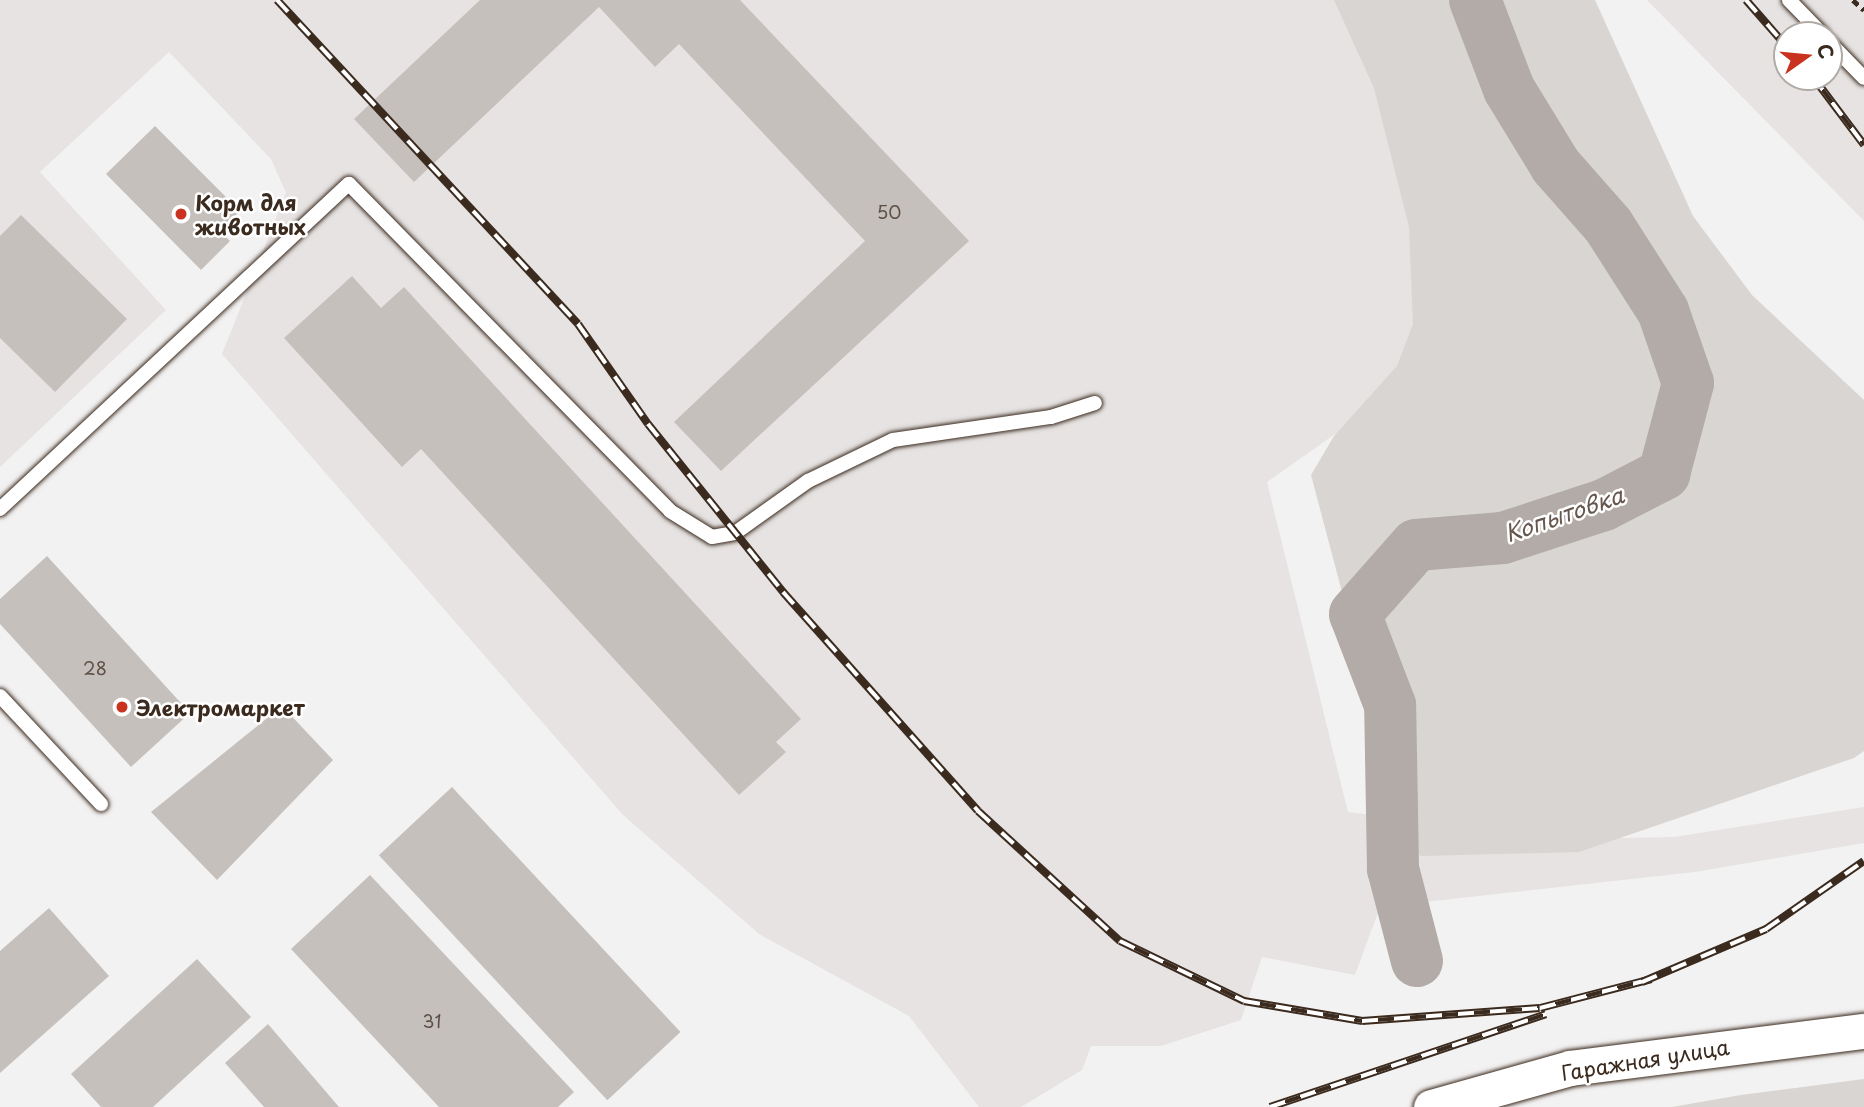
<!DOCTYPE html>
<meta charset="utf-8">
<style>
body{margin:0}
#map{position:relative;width:1864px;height:1107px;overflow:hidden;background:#f3f2f2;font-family:"Playpen Sans",sans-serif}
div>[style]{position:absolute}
.built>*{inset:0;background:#e6e3e2}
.green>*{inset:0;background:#d8d5d2}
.river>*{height:52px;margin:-26px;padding:0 26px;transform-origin:26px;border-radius:26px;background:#b2aba7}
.building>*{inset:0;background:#c6c0bd;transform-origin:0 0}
.path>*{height:4.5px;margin-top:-2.25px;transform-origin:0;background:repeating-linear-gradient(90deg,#3b2a1e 0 7px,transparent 0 12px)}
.roads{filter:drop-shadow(0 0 2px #3b2a1e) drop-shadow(0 0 2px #3b2a1e)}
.service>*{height:14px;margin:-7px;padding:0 7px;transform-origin:7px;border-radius:7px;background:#fff}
.tertiary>*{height:35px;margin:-17.5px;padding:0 17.5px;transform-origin:17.5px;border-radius:17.5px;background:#fff}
.rail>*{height:8px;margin-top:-4px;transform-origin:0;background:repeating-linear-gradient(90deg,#fff 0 16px,#3b2a1e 0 32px);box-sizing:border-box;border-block:2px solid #3b2a1e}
.dots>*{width:19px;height:19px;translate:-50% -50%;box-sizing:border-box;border:4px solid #fff;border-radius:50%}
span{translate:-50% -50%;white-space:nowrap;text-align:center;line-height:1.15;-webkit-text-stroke:5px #fff;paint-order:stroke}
.number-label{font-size:18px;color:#5e5046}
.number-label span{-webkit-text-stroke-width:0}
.poi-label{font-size:21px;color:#3b2a1e;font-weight:700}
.left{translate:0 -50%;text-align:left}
.street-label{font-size:21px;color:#3b2a1e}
.water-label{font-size:23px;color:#65574e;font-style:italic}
.north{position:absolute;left:1773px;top:21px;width:70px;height:70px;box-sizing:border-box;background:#fff;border:2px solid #b1aaa5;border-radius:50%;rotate:75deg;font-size:19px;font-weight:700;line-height:28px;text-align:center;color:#3b2a1e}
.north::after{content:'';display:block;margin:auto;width:24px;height:32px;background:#c8321e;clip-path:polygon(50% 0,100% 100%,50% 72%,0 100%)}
</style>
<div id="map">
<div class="built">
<div style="clip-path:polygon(0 0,1418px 0,1516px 306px,1267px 482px,1348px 812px,1559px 839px,1674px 837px,1864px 807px,1864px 843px,1695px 872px,1380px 907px,1355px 975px,1262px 957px,1241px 1020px,1161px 1046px,1091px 1046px,1082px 1070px,1021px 1107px,979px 1107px,909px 1016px,759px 934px,623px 815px,222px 354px,286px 193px,271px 159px,169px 52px,40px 172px,166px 310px,0 467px)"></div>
<div style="clip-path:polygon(evenodd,1647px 0,1864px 0,1864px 221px,1647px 0,1787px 35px,1829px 35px,1829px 77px,1787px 77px,1787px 35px)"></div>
</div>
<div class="green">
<div style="clip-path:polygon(1334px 0,1595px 0,1693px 216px,1752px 295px,1864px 400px,1864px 751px,1854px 758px,1579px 852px,1422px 856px,1382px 845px,1373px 709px,1311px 475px,1334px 436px,1397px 366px,1413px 324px,1409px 227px,1374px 88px)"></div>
<div style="clip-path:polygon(1864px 1079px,1864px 1107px,1672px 1107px,1741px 1095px)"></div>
</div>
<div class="river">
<div style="left:1417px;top:961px;width:95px;rotate:-104.6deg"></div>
<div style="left:1393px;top:869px;width:164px;rotate:-91deg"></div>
<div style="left:1390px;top:705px;width:97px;rotate:-111deg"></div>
<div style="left:1355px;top:614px;width:92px;rotate:-48.5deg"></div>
<div style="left:1416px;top:545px;width:87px;rotate:-4.6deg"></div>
<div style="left:1503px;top:538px;width:106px;rotate:-18.1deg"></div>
<div style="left:1604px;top:505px;width:68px;rotate:-27.3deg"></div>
<div style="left:1664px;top:474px;width:94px;rotate:-75.2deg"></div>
<div style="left:1688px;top:383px;width:76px;rotate:-109.1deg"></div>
<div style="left:1663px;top:311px;width:102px;rotate:-122.6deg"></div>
<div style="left:1608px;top:225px;width:79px;rotate:-131.4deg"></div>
<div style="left:1556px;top:166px;width:90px;rotate:-121.4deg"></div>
<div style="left:1509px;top:89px;width:95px;rotate:-110.9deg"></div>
</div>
<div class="building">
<div style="clip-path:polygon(480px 0,740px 0,969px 241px,721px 471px,674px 422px,865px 241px,679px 44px,655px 67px,599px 7px,414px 182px,354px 119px)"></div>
<div style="clip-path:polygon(155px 126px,240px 211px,220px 231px,230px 241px,201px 270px,106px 174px)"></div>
<div style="clip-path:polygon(21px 215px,127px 319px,55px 392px,0 338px,0 236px)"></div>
<div style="clip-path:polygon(352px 276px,381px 308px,404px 287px,801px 719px,776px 742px,786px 752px,739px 795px,421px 449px,402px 467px,284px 338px)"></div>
<div style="clip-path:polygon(47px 556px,190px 713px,131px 767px,0 624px,0 599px)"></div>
<div style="clip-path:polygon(282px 706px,333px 760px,217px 880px,151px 812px)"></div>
<div style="left:452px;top:787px;width:335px;height:100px;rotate:47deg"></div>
<div style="clip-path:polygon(370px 875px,574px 1092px,558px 1107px,439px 1107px,291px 949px)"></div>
<div style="clip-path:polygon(49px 908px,109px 976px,0 1073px,0 951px)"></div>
<div style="clip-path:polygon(197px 959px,251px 1017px,153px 1107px,101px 1107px,71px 1074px)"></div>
<div style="clip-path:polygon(268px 1024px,339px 1107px,264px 1107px,225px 1063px)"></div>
</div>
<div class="path">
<div style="left:1853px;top:0;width:15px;rotate:42deg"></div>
</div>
<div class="roads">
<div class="service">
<div style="left:1789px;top:0;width:49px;rotate:45.8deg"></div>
<div style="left:1829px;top:42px;width:50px;rotate:45.8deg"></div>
<div style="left:0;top:509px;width:477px;rotate:-43deg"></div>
<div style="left:349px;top:184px;width:458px;rotate:45.5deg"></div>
<div style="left:670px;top:511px;width:49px;rotate:31.8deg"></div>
<div style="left:712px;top:537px;width:23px;rotate:-10deg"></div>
<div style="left:735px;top:533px;width:90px;rotate:-35.5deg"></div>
<div style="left:808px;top:481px;width:94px;rotate:-25.8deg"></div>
<div style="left:893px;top:440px;width:160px;rotate:-8.3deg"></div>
<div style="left:1051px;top:417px;width:46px;rotate:-17.7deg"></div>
<div style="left:0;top:696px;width:148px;rotate:46.9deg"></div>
</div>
<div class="tertiary">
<div style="left:1431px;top:1107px;width:144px;rotate:-15.7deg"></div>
<div style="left:1570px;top:1068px;width:296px;rotate:-7.2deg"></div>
</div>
</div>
<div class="rail">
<div style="left:277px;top:0;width:442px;rotate:47.1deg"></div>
<div style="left:578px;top:324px;width:122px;rotate:55deg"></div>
<div style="left:648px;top:424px;width:216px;rotate:51.2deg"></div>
<div style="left:783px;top:592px;width:293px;rotate:48.3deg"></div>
<div style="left:978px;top:811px;width:193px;rotate:42.5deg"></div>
<div style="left:1120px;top:941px;width:138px;rotate:25.8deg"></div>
<div style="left:1244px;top:1001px;width:120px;rotate:9.6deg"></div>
<div style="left:1362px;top:1021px;width:178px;rotate:-4.2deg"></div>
<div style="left:1540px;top:1008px;width:115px;rotate:-14.6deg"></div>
<div style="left:1746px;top:0;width:62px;rotate:48.9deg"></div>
<div style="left:1813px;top:77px;width:85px;rotate:53.1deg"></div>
<div style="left:1642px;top:982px;width:135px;rotate:-23.1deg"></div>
<div style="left:1766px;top:929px;width:119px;rotate:-34.8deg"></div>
<div style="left:1270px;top:1107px;width:291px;rotate:-18.6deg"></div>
</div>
<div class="dots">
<div style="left:181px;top:214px;background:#c8321e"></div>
<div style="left:122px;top:707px;background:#c8321e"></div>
</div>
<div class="number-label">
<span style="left:889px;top:212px">50</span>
<span style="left:95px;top:668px">28</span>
<span style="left:432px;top:1021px">31</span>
</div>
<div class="poi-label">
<span class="left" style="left:195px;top:214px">Корм для<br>животных</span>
<span class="left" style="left:136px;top:707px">Электромаркет</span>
</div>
<div class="street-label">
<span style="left:1645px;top:1059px;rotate:-9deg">Гаражная улица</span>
</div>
<div class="water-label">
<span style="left:1564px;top:514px;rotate:-19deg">Копытовка</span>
</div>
<div class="north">С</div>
</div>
